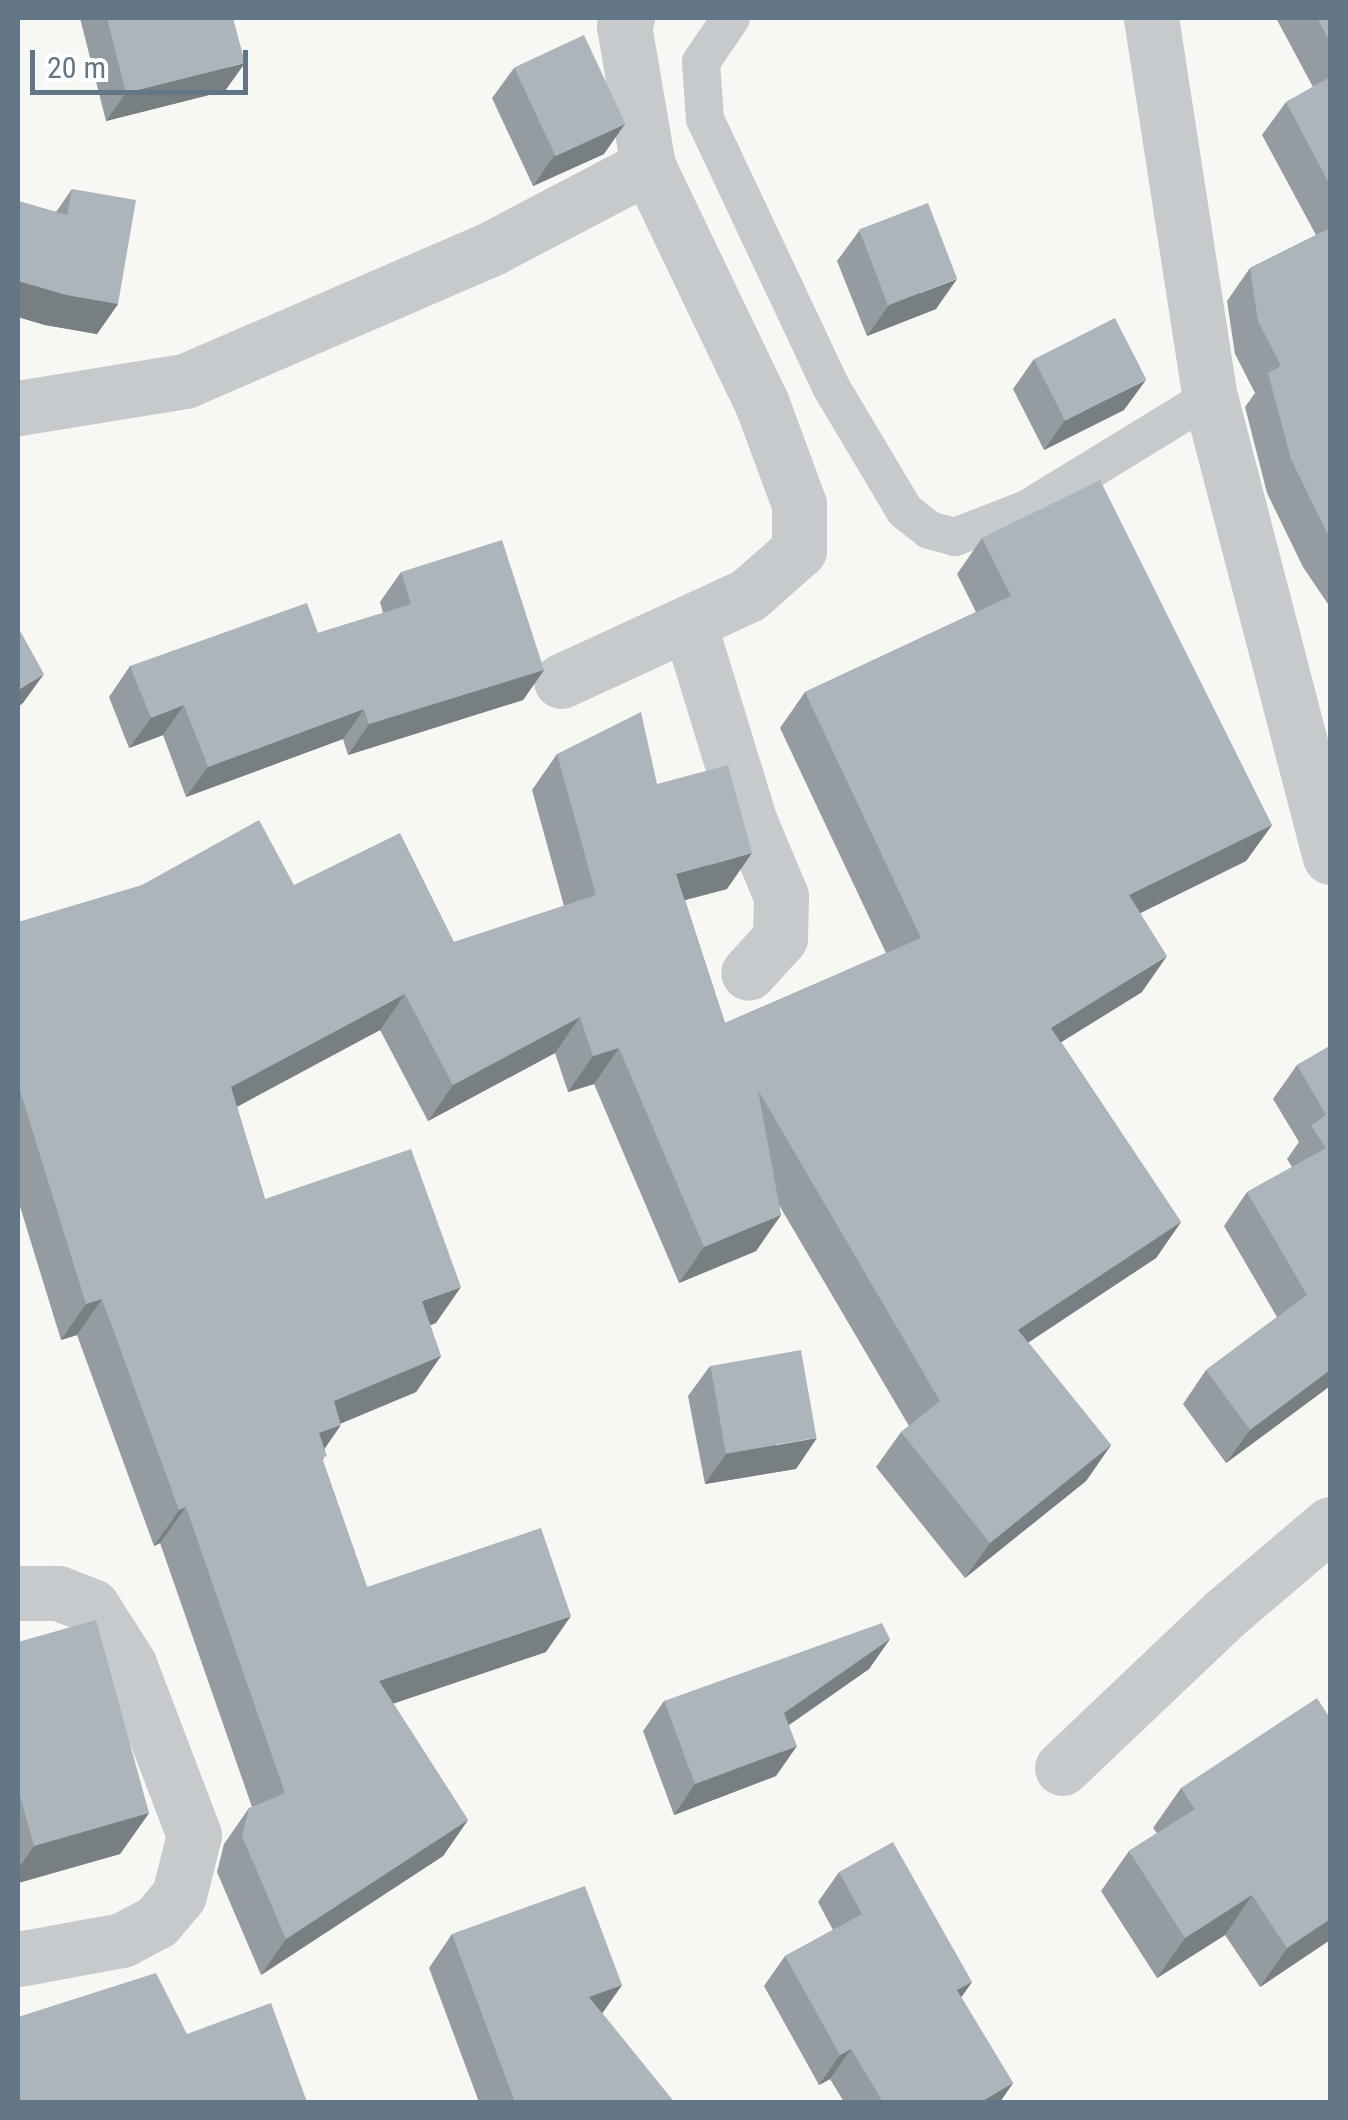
<!DOCTYPE html>
<style>
body{margin:0}
#map{position:relative;width:1348px;height:2120px;overflow:hidden;background:#f7f7f3;font-family:"Roboto Condensed",sans-serif}
div>[style]{position:absolute}
.lane>*{height:38px;margin:-19px;padding:0 19px;transform-origin:19px;border-radius:19px;background:#c6cacd}
.street>*{height:55px;margin:-27.5px;padding:0 27.5px;transform-origin:27.5px;border-radius:27.5px;background:#c6cacd}
.wall>*{inset:0;background:#949ca1}
.shaded-wall>*{inset:0;background:#787f83}
.building>*{inset:0;background:#acb5bb;transform-origin:0 0}
span{translate:-50% -50%;white-space:nowrap;text-align:center;line-height:1.15;-webkit-text-stroke:10px #fff;paint-order:stroke}
.frame{position:absolute;inset:0;border:20px solid #637686;pointer-events:none}
.scale{position:absolute;left:30px;top:50px;width:218px;height:45px;box-sizing:border-box;border:5px solid #637686;border-top:0;padding-left:12px;font-size:30px;line-height:35px;white-space:nowrap;color:#637686;-webkit-text-stroke:8px #fff;paint-order:stroke}
</style>
<div id="map">
<div class="lane">
<div style="left:731px;top:18px;width:53px;rotate:124.3deg"></div>
<div style="left:701px;top:62px;width:57px;rotate:86deg"></div>
<div style="left:705px;top:119px;width:296px;rotate:64.8deg"></div>
<div style="left:831px;top:387px;width:144px;rotate:59.2deg"></div>
<div style="left:905px;top:511px;width:31px;rotate:38deg"></div>
<div style="left:929px;top:530px;width:27px;rotate:15deg"></div>
<div style="left:955px;top:537px;width:77px;rotate:-21.3deg"></div>
<div style="left:1027px;top:509px;width:215px;rotate:-31.5deg"></div>
</div>
<div class="street">
<div style="left:1151px;top:18px;width:384px;rotate:81.2deg"></div>
<div style="left:1210px;top:397px;width:475px;rotate:75.4deg"></div>
<div style="left:18px;top:408px;width:169px;rotate:-9.2deg"></div>
<div style="left:185px;top:381px;width:337px;rotate:-23.4deg"></div>
<div style="left:494px;top:247px;width:174px;rotate:-27.7deg"></div>
<div style="left:689px;top:623px;width:208px;rotate:73deg"></div>
<div style="left:750px;top:822px;width:80px;rotate:67.3deg"></div>
<div style="left:781px;top:896px;width:42px;rotate:91.4deg"></div>
<div style="left:780px;top:938px;width:47px;rotate:132.4deg"></div>
<div style="left:561px;top:681px;width:206px;rotate:-24.7deg"></div>
<div style="left:748px;top:595px;width:68px;rotate:-41.4deg"></div>
<div style="left:799px;top:550px;width:46px;rotate:-90deg"></div>
<div style="left:799px;top:504px;width:107px;rotate:-110.3deg"></div>
<div style="left:762px;top:404px;width:264px;rotate:-115.6deg"></div>
<div style="left:648px;top:166px;width:142px;rotate:-99.7deg"></div>
<div style="left:624px;top:26px;width:9px;rotate:-69deg"></div>
<div style="left:18px;top:1593px;width:40px"></div>
<div style="left:58px;top:1593px;width:36px;rotate:21deg"></div>
<div style="left:92px;top:1606px;width:69px;rotate:57.5deg"></div>
<div style="left:129px;top:1664px;width:183px;rotate:69.2deg"></div>
<div style="left:194px;top:1835px;width:62px;rotate:104deg"></div>
<div style="left:179px;top:1895px;width:35px;rotate:130deg"></div>
<div style="left:156px;top:1922px;width:38px;rotate:152deg"></div>
<div style="left:122px;top:1940px;width:106px;rotate:169.6deg"></div>
<div style="left:1062px;top:1768px;width:224px;rotate:-43.5deg"></div>
<div style="left:1224px;top:1614px;width:139px;rotate:-40.3deg"></div>
</div>
<div class="wall">
<div style="clip-path:polygon(80px 18px,233px 18px,225px 91px,106px 121px)"></div>
<div style="clip-path:polygon(1276px 18px,1330px 18px,1330px 607px,1303px 567px,1267px 493px,1245px 407px,1255px 393px,1235px 354px,1227px 301px,1250px 268px,1316px 235px,1262px 135px,1286px 102px,1313px 87px)"></div>
<div style="clip-path:polygon(514px 68px,604px 154px,533px 186px,492px 98px)"></div>
<div style="clip-path:polygon(72px 189px,118px 304px,97px 334px,45px 325px,18px 317px,18px 201px,56px 212px)"></div>
<div style="clip-path:polygon(859px 231px,936px 309px,867px 336px,837px 261px)"></div>
<div style="clip-path:polygon(1034px 359px,1124px 410px,1044px 450px,1013px 389px)"></div>
<div style="clip-path:polygon(982px 538px,1272px 825px,1246px 861px,1140px 913px,1142px 992px,1061px 1042px,1181px 1222px,1156px 1258px,1028px 1342px,1111px 1445px,1086px 1481px,965px 1578px,876px 1467px,901px 1432px,909px 1426px,779px 1205px,781px 1215px,756px 1251px,679px 1283px,594px 1084px,568px 1092px,555px 1053px,428px 1121px,380px 1030px,237px 1107px,265px 1199px,436px 1323px,430px 1325px,441px 1356px,416px 1392px,340px 1424px,325px 1448px,323px 1461px,367px 1587px,546px 1652px,393px 1703px,468px 1820px,443px 1856px,261px 1975px,217px 1872px,224px 1844px,249px 1808px,252px 1807px,160px 1543px,154px 1546px,77px 1335px,61px 1340px,18px 1200px,18px 922px,294px 885px,454px 942px,564px 906px,532px 790px,557px 754px,657px 784px,727px 889px,685px 900px,725px 1023px,886px 953px,780px 728px,805px 692px,976px 612px,957px 574px)"></div>
<div style="clip-path:polygon(401px 572px,544px 670px,523px 700px,348px 755px,343px 739px,186px 797px,163px 735px,129px 748px,109px 697px,130px 666px,318px 633px,383px 613px,380px 602px)"></div>
<div style="clip-path:polygon(1330px 1046px,1330px 1386px,1226px 1463px,1183px 1404px,1206px 1370px,1277px 1317px,1224px 1226px,1247px 1192px,1292px 1167px,1287px 1159px,1299px 1142px,1273px 1099px,1297px 1065px)"></div>
<div style="clip-path:polygon(710px 1366px,796px 1469px,705px 1484px,688px 1396px)"></div>
<div style="clip-path:polygon(890px 1639px,869px 1669px,789px 1725px,776px 1776px,674px 1815px,643px 1731px,664px 1701px)"></div>
<div style="clip-path:polygon(18px 1642px,149px 1813px,120px 1854px,18px 1883px)"></div>
<div style="clip-path:polygon(1330px 1718px,1330px 1940px,1260px 1987px,1225px 1935px,1157px 1978px,1101px 1891px,1129px 1851px,1157px 1833px,1153px 1828px,1181px 1788px)"></div>
<div style="clip-path:polygon(839px 1872px,972px 1982px,961px 1997px,1013px 2083px,1000px 2102px,844px 2102px,830px 2079px,819px 2085px,764px 1986px,785px 1956px,833px 1930px,818px 1902px)"></div>
<div style="clip-path:polygon(452px 1934px,622px 1985px,602px 2013px,674px 2102px,479px 2102px,429px 1968px)"></div>
</div>
<div class="shaded-wall">
<div style="clip-path:polygon(245px 63px,225px 91px,106px 121px,126px 93px)"></div>
<div style="clip-path:polygon(625px 124px,604px 154px,533px 186px,554px 156px)"></div>
<div style="clip-path:polygon(957px 279px,936px 309px,867px 336px,889px 305px)"></div>
<div style="clip-path:polygon(18px 281px,118px 304px,97px 334px,45px 325px,18px 317px)"></div>
<div style="clip-path:polygon(1146px 380px,1124px 410px,1044px 450px,1065px 420px)"></div>
<div style="clip-path:polygon(544px 670px,523px 700px,348px 755px,369px 724px)"></div>
<div style="clip-path:polygon(44px 674px,23px 703px,18px 707px,18px 690px)"></div>
<div style="clip-path:polygon(184px 705px,163px 735px,129px 748px,151px 718px)"></div>
<div style="clip-path:polygon(364px 709px,343px 739px,186px 797px,208px 767px)"></div>
<div style="clip-path:polygon(1272px 825px,1246px 861px,1104px 931px,1129px 895px)"></div>
<div style="clip-path:polygon(752px 853px,727px 889px,651px 909px,676px 874px)"></div>
<div style="clip-path:polygon(1167px 956px,1142px 992px,1026px 1064px,1051px 1028px)"></div>
<div style="clip-path:polygon(405px 994px,380px 1030px,206px 1123px,231px 1087px)"></div>
<div style="clip-path:polygon(580px 1017px,555px 1053px,428px 1121px,453px 1085px)"></div>
<div style="clip-path:polygon(619px 1048px,594px 1084px,568px 1092px,593px 1056px)"></div>
<div style="clip-path:polygon(781px 1215px,756px 1251px,679px 1283px,704px 1247px)"></div>
<div style="clip-path:polygon(1181px 1222px,1156px 1258px,993px 1366px,1018px 1330px)"></div>
<div style="clip-path:polygon(461px 1287px,436px 1323px,397px 1337px,422px 1301px)"></div>
<div style="clip-path:polygon(102px 1299px,77px 1335px,61px 1340px,86px 1304px)"></div>
<div style="clip-path:polygon(441px 1356px,416px 1392px,320px 1432px,341px 1425px,316px 1461px,294px 1469px,334px 1401px)"></div>
<div style="clip-path:polygon(1330px 1370px,1330px 1386px,1226px 1463px,1250px 1430px)"></div>
<div style="clip-path:polygon(817px 1438px,796px 1469px,705px 1484px,726px 1454px)"></div>
<div style="clip-path:polygon(1111px 1445px,1086px 1481px,965px 1578px,990px 1543px)"></div>
<div style="clip-path:polygon(186px 1507px,160px 1543px,154px 1546px,179px 1510px)"></div>
<div style="clip-path:polygon(571px 1616px,546px 1652px,354px 1717px,379px 1681px)"></div>
<div style="clip-path:polygon(890px 1639px,869px 1669px,763px 1743px,784px 1713px)"></div>
<div style="clip-path:polygon(797px 1746px,776px 1776px,674px 1815px,695px 1784px)"></div>
<div style="clip-path:polygon(149px 1813px,120px 1854px,18px 1883px,18px 1869px,34px 1846px)"></div>
<div style="clip-path:polygon(468px 1820px,443px 1856px,261px 1975px,286px 1939px)"></div>
<div style="clip-path:polygon(1252px 1895px,1225px 1935px,1157px 1978px,1185px 1938px)"></div>
<div style="clip-path:polygon(1330px 1919px,1330px 1940px,1260px 1987px,1287px 1948px)"></div>
<div style="clip-path:polygon(972px 1982px,951px 2012px,957px 1990px)"></div>
<div style="clip-path:polygon(622px 1985px,599px 2018px,589px 1997px)"></div>
<div style="clip-path:polygon(851px 2049px,830px 2079px,819px 2085px,840px 2055px)"></div>
<div style="clip-path:polygon(1013px 2083px,1000px 2102px,981px 2102px)"></div>
</div>
<div class="building">
<div style="clip-path:polygon(107px 18px,233px 18px,245px 63px,126px 93px)"></div>
<div style="clip-path:polygon(1317px 18px,1330px 18px,1330px 42px)"></div>
<div style="left:584px;top:35px;width:98px;height:77px;rotate:65deg"></div>
<div style="clip-path:polygon(1330px 77px,1330px 185px,1286px 102px)"></div>
<div style="clip-path:polygon(72px 189px,136px 200px,118px 304px,66px 295px,18px 281px,18px 201px,67px 215px)"></div>
<div style="left:928px;top:203px;width:81px;height:74px;rotate:69deg"></div>
<div style="clip-path:polygon(1330px 228px,1330px 539px,1291px 459px,1268px 373px,1281px 366px,1258px 321px,1250px 268px)"></div>
<div style="left:1115px;top:318px;width:69px;height:91px;rotate:63deg"></div>
<div style="clip-path:polygon(1100px 480px,1272px 825px,1129px 895px,1167px 956px,1051px 1028px,1181px 1222px,1018px 1330px,1111px 1445px,990px 1543px,901px 1432px,940px 1401px,758px 1090px,781px 1215px,704px 1247px,619px 1048px,593px 1056px,580px 1017px,453px 1085px,405px 994px,231px 1087px,265px 1199px,411px 1149px,461px 1287px,422px 1301px,441px 1356px,334px 1401px,341px 1425px,319px 1433px,327px 1456px,322px 1458px,367px 1587px,541px 1528px,571px 1616px,379px 1681px,468px 1820px,286px 1939px,242px 1836px,249px 1808px,285px 1793px,186px 1507px,179px 1510px,102px 1299px,86px 1304px,18px 1084px,18px 922px,142px 885px,259px 820px,294px 885px,400px 833px,454px 942px,596px 895px,557px 754px,641px 712px,657px 784px,728px 765px,752px 853px,676px 874px,725px 1023px,921px 938px,805px 692px,1011px 596px,982px 538px)"></div>
<div style="clip-path:polygon(502px 540px,544px 670px,369px 724px,364px 709px,208px 767px,184px 705px,151px 718px,130px 666px,307px 603px,318px 633px,411px 604px,401px 572px)"></div>
<div style="clip-path:polygon(18px 627px,44px 674px,18px 690px)"></div>
<div style="clip-path:polygon(1330px 1046px,1330px 1370px,1250px 1430px,1206px 1370px,1307px 1295px,1247px 1192px,1326px 1148px,1311px 1126px,1326px 1115px,1297px 1065px)"></div>
<div style="left:801px;top:1350px;width:89px;height:92px;rotate:80deg"></div>
<div style="clip-path:polygon(96px 1620px,149px 1813px,34px 1846px,20px 1796px,18px 1797px,18px 1642px)"></div>
<div style="clip-path:polygon(882px 1623px,890px 1639px,784px 1713px,797px 1746px,695px 1784px,664px 1701px)"></div>
<div style="clip-path:polygon(1317px 1698px,1330px 1718px,1330px 1919px,1287px 1948px,1252px 1895px,1185px 1938px,1129px 1851px,1195px 1809px,1181px 1788px)"></div>
<div style="clip-path:polygon(893px 1842px,972px 1982px,957px 1990px,1013px 2083px,981px 2102px,883px 2102px,851px 2049px,840px 2055px,785px 1956px,862px 1914px,839px 1872px)"></div>
<div style="clip-path:polygon(585px 1886px,622px 1985px,589px 1997px,674px 2102px,515px 2102px,452px 1934px)"></div>
<div style="clip-path:polygon(156px 1973px,187px 2034px,271px 2003px,307px 2102px,18px 2102px,18px 2017px)"></div>
</div>
<div class="frame"></div>
<div class="scale">20 m</div>
</div>
